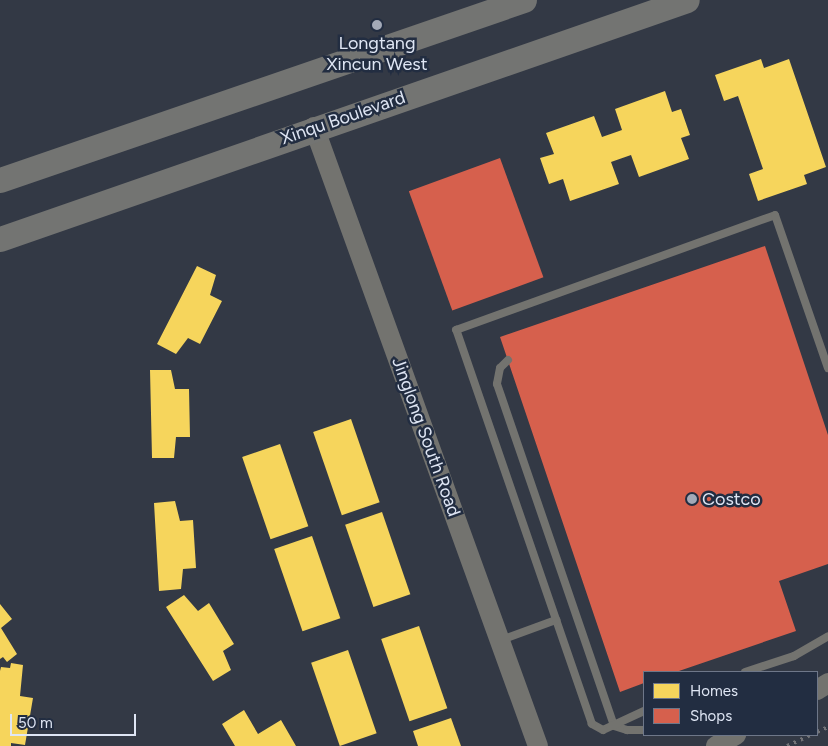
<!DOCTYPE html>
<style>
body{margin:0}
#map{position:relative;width:828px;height:746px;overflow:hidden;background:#333945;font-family:Figtree,sans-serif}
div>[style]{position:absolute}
.homes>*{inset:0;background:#f6d55c;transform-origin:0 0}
.shops>*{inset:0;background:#d6604d;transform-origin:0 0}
.service>*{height:8px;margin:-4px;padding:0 4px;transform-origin:4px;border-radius:4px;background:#73736f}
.tertiary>*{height:20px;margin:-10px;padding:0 10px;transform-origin:10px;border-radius:10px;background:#73736f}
.primary>*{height:25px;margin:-12.5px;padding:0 12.5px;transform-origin:12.5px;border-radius:12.5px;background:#737472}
.rail>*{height:4px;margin-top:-2px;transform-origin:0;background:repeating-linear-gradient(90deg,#737478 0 2.5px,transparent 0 7.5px)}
.dots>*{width:14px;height:14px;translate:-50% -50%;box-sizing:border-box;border:2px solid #222d41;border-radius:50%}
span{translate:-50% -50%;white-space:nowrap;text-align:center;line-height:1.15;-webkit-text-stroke:5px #222d41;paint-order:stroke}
.poi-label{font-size:18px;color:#dfe6f4}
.left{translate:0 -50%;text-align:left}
.street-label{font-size:18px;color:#dfe6f4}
.legend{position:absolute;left:643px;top:671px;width:175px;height:65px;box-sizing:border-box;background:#222d41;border:1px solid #6e7789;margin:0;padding:6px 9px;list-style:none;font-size:15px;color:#dfe6f4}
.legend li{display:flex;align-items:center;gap:10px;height:25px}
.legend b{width:25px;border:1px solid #6e7789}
.scale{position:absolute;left:10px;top:714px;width:126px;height:22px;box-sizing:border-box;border:2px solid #dfe6f4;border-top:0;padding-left:6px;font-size:15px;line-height:18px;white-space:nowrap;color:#dfe6f4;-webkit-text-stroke:4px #222d41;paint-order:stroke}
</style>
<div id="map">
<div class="homes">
<div style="clip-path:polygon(761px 59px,764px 68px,789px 59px,826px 167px,804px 175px,807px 184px,758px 201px,749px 174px,763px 169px,738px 96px,724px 101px,715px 75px)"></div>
<div style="clip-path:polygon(665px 91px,672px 112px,681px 109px,690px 135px,681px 138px,689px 159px,639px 177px,631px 155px,611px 162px,619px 184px,570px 201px,563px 179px,549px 184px,540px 158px,554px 154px,546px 133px,594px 116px,602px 137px,622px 130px,615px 109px)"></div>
<div style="clip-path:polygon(197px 266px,216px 275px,210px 295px,222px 301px,200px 344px,188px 338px,176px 354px,157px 344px)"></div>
<div style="clip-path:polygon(150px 370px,171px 370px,175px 389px,189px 389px,190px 437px,176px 437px,174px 458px,152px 458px)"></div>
<div style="left:351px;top:419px;width:88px;height:40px;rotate:71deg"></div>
<div style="left:280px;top:444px;width:87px;height:40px;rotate:71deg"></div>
<div style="clip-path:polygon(175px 501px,180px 521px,193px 520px,196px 568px,183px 569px,181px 589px,159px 591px,154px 503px)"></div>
<div style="left:382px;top:512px;width:87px;height:39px;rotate:71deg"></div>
<div style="left:312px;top:536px;width:87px;height:40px;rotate:71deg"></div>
<div style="clip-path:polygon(184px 595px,198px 611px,209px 603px,234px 644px,223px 651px,231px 670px,213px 681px,166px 607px)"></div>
<div style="clip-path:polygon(0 604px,12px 619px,1px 628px,17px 654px,7px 662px,3px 657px,0 659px)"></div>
<div style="left:419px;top:626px;width:87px;height:40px;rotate:71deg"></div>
<div style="left:348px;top:650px;width:88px;height:39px;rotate:71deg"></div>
<div style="clip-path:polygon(11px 663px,23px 665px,20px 696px,33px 698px,25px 745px,11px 743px,11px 746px,0 746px,0 671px,1px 667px,10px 668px)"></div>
<div style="clip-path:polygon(244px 710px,258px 734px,281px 720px,296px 746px,235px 746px,222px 724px)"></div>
<div style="clip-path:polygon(451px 718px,461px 746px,418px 746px,413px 731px)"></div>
</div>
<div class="shops">
<div style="left:500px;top:158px;width:127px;height:97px;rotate:70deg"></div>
<div style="clip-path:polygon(765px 246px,828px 435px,828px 564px,779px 581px,796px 631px,676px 672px,644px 672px,644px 683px,620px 692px,500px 337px)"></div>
</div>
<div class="service">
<div style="left:508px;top:360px;width:11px;rotate:135deg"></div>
<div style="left:500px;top:368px;width:16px;rotate:101deg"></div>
<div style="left:497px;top:384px;width:361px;rotate:71.1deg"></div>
<div style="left:614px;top:726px;width:14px;rotate:17deg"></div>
<div style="left:627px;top:730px;width:17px"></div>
<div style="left:501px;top:640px;width:59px;rotate:-20deg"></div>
<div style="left:745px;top:672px;width:52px;rotate:-18.1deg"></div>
<div style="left:794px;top:656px;width:39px;rotate:-30deg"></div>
<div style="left:644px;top:711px;width:45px;rotate:155.1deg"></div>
<div style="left:603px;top:730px;width:13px;rotate:-151deg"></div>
<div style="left:592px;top:724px;width:417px;rotate:-109deg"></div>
<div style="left:456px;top:330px;width:339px;rotate:-19.8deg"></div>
<div style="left:775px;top:215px;width:162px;rotate:70.9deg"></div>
</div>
<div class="tertiary">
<div style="left:314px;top:127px;width:658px;rotate:70.11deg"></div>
<div style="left:817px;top:690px;width:13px;rotate:-32deg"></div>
<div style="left:716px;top:746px;width:23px;rotate:-29deg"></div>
</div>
<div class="primary">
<div style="left:0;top:180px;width:554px;rotate:-18.96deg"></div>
<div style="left:0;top:239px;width:727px;rotate:-19.18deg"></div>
</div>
<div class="rail">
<div style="left:817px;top:732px;width:12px;rotate:-24deg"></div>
<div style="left:787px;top:746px;width:26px;rotate:-25deg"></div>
</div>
<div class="dots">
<div style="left:377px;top:25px;background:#a3a9b7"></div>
<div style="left:692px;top:499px;background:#a3a9b7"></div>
</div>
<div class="poi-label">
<span style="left:377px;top:54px">Longtang<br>Xincun West</span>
<span class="left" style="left:702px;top:499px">Costco</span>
</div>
<div class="street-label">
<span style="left:343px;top:118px;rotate:-19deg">Xinqu Boulevard</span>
<span style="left:426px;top:437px;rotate:70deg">Jinglong South Road</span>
</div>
<ul class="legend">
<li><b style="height:14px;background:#f6d55c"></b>Homes</li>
<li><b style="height:14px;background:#d6604d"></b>Shops</li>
</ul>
<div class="scale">50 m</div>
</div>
